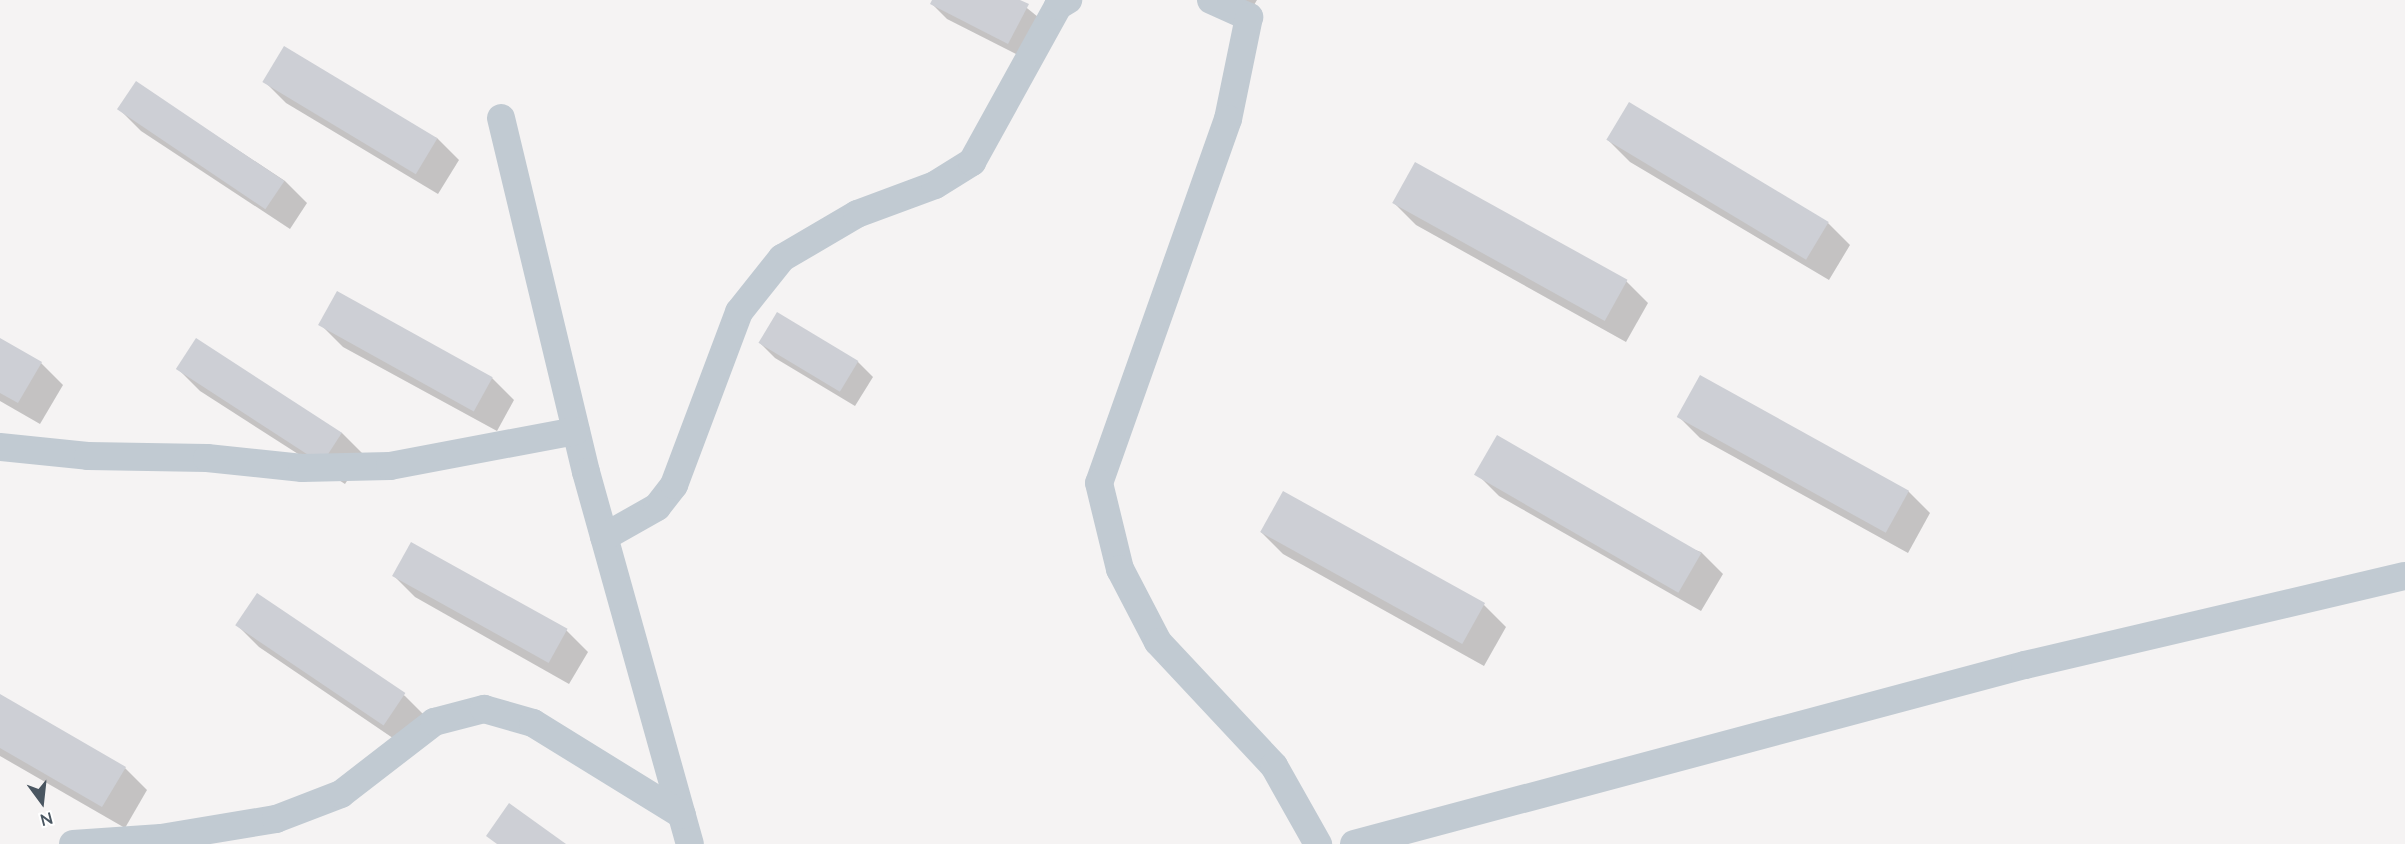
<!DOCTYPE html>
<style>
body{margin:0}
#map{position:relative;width:2405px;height:844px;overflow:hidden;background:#f5f3f3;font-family:Lato,sans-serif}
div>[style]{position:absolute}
.shadow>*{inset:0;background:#0003}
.building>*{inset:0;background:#cdcfd5;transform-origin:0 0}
.street>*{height:28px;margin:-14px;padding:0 14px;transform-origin:14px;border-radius:14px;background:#c1cad2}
span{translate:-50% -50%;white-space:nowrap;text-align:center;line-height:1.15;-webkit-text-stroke:4.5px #fff;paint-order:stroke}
.north{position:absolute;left:12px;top:772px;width:60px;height:60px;-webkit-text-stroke:4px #fff;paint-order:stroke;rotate:165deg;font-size:16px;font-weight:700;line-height:24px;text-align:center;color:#4a5661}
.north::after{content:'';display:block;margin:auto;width:21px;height:27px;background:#4a5661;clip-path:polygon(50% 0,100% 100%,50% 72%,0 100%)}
</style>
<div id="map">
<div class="shadow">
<div style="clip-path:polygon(933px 0,1017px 0,1043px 21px,1024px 58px,947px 19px,932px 4px)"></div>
<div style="clip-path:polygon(1209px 0,1257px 0,1245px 20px)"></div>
<div style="clip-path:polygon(264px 81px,437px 138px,459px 160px,438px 194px,286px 103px)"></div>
<div style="clip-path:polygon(136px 83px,285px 181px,307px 203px,290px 229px,141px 131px,119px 109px)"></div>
<div style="clip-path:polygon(1608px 140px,1828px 223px,1850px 245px,1829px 280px,1630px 162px)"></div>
<div style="clip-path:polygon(1394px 203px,1626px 281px,1648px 303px,1626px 342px,1416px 225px)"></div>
<div style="clip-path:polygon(338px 293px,492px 378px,514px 400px,497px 431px,343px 347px,321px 325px)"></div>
<div style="clip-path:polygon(0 339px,41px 363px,63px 385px,40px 424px,0 401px)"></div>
<div style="clip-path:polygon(760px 343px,858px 362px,873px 377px,855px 406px,775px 358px)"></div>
<div style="clip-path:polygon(178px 369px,342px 433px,364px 455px,345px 484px,200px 391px)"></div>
<div style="clip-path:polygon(1700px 377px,1908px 491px,1930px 513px,1908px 553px,1700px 438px,1678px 416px)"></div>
<div style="clip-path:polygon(1477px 474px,1701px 552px,1723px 574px,1701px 611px,1499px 496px)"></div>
<div style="clip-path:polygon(1284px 493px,1484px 605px,1506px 627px,1484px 666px,1283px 554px,1261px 532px)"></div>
<div style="clip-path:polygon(393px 575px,566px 630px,588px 652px,569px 684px,415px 597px)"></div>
<div style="clip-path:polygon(257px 595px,405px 696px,427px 718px,406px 747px,259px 647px,237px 625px)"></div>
<div style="clip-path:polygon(0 696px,125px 768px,147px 790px,125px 828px,0 756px)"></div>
</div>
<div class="building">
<div style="clip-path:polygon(932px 0,1020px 0,1029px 4px,1008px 44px,930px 4px)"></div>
<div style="left:284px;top:46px;width:179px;height:42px;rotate:31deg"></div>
<div style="left:136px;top:81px;width:179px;height:34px;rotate:34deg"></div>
<div style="left:1629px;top:102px;width:233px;height:44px;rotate:31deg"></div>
<div style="left:1415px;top:162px;width:243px;height:47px;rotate:29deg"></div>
<div style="left:337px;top:291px;width:178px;height:39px;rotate:29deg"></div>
<div style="left:777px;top:312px;width:95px;height:36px;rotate:31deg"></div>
<div style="clip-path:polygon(0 338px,42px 362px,18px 403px,0 393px)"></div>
<div style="left:196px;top:338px;width:174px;height:37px;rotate:33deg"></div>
<div style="left:1700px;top:375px;width:239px;height:48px;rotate:29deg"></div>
<div style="left:1497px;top:435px;width:236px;height:46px;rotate:30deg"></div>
<div style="left:1283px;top:491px;width:231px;height:47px;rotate:29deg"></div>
<div style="left:411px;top:542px;width:179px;height:39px;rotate:29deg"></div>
<div style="left:257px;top:593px;width:179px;height:39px;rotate:34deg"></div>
<div style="clip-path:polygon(0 694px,126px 767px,102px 807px,0 748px)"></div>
<div style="clip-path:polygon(509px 803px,566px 844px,497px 844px,486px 836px)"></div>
</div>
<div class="street">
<div style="left:1211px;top:0;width:42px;rotate:24.1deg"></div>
<div style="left:1249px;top:17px;width:104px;rotate:101.6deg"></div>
<div style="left:1228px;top:119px;width:386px;rotate:109.5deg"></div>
<div style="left:1099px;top:483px;width:89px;rotate:76.3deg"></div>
<div style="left:1120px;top:569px;width:82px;rotate:62.5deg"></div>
<div style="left:1158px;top:642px;width:170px;rotate:46.9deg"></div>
<div style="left:1274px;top:766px;width:90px;rotate:60.6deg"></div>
<div style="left:501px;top:118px;width:364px;rotate:76.5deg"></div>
<div style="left:586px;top:472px;width:386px;rotate:74.4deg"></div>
<div style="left:0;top:447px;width:88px;rotate:5.8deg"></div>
<div style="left:88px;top:456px;width:119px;rotate:1deg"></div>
<div style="left:207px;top:458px;width:96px;rotate:6deg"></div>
<div style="left:302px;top:468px;width:88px;rotate:-1.3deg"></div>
<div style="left:390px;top:466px;width:189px;rotate:-10.7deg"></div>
<div style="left:604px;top:537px;width:61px;rotate:-29.5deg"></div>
<div style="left:657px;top:507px;width:28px;rotate:-52deg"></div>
<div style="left:674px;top:485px;width:185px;rotate:-69.4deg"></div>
<div style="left:739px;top:312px;width:69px;rotate:-51.5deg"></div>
<div style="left:782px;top:258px;width:87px;rotate:-30.4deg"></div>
<div style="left:857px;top:214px;width:83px;rotate:-20.4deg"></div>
<div style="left:935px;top:185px;width:44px;rotate:-31.9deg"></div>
<div style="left:972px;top:162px;width:178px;rotate:-61.1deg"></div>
<div style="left:1058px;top:6px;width:12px;rotate:-31deg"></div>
<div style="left:73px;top:844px;width:88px;rotate:-3.9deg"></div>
<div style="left:161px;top:838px;width:117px;rotate:-9.4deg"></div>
<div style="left:276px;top:819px;width:70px;rotate:-21deg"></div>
<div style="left:341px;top:794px;width:118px;rotate:-37.7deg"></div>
<div style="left:434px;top:722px;width:52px;rotate:-14.6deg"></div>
<div style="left:484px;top:709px;width:51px;rotate:15.9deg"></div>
<div style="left:533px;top:723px;width:175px;rotate:31.7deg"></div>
<div style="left:1354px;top:844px;width:694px;rotate:-14.94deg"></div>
<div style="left:2025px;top:665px;width:390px;rotate:-13.2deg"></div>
</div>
<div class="north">N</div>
</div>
